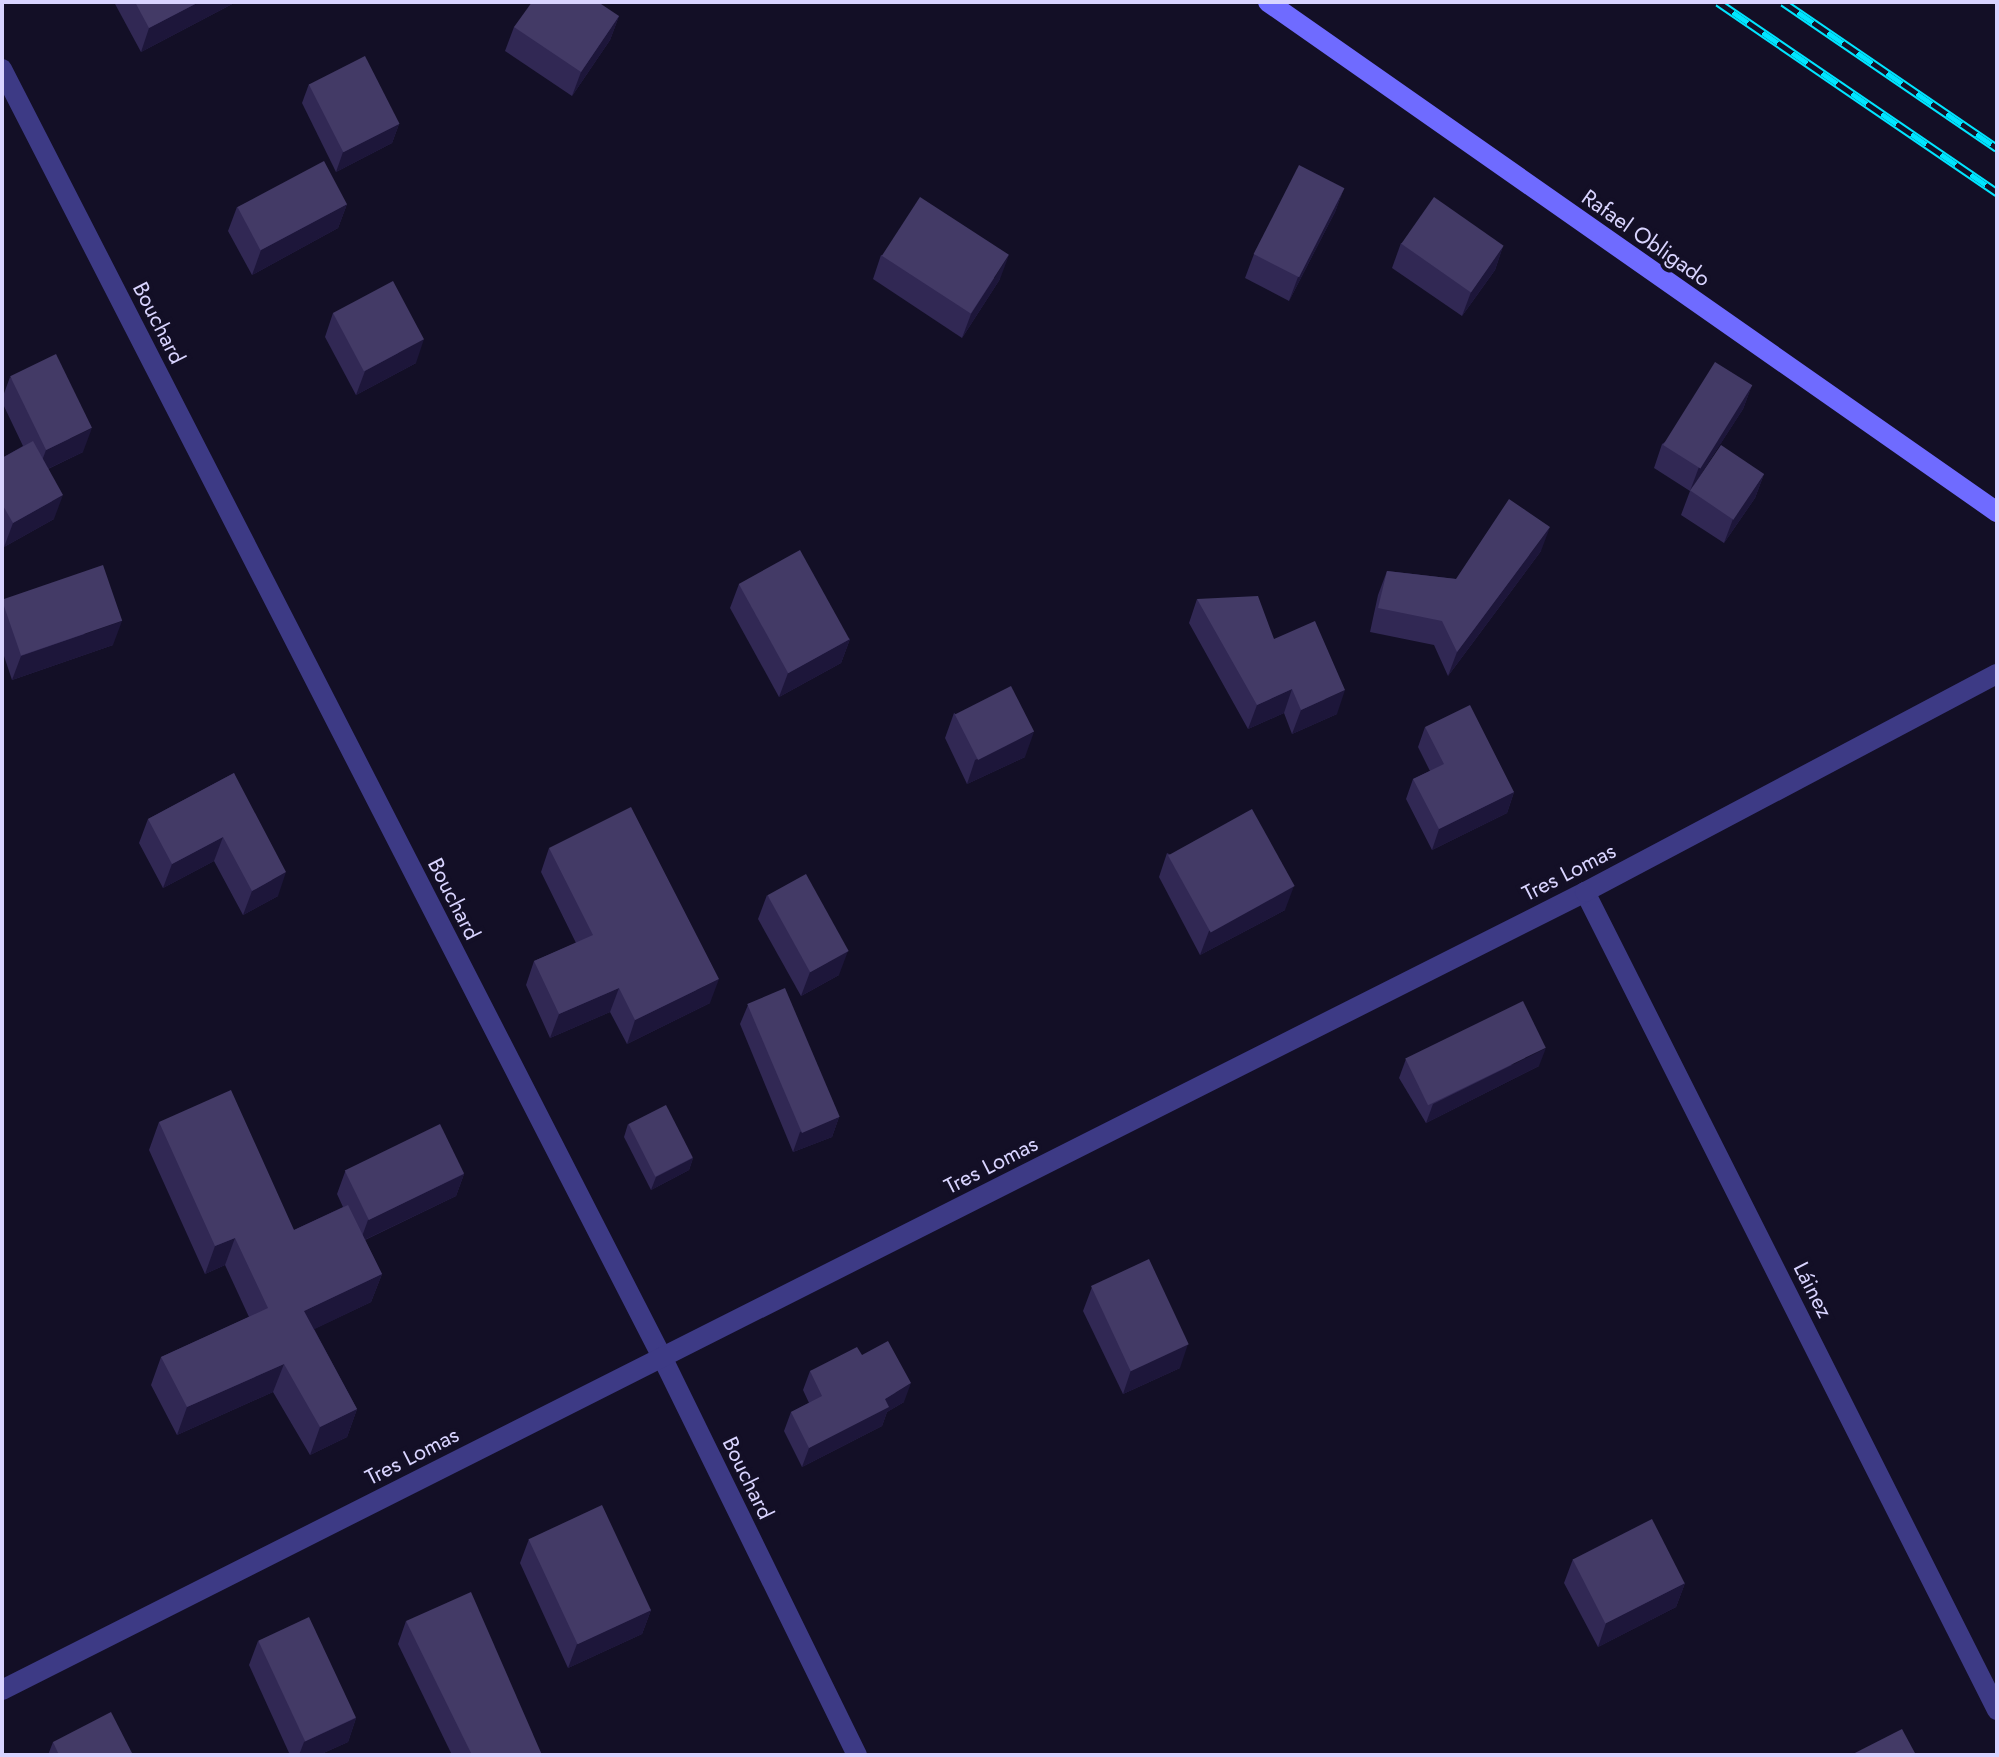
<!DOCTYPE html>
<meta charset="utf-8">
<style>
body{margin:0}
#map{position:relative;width:1999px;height:1757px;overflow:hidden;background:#130f26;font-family:Jost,sans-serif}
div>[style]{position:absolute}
.street>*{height:20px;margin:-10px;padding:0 10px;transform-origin:10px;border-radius:10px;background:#3d3a85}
.secondary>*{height:20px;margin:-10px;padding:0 10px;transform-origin:10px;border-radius:10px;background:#6f6bff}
.rail>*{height:9px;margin-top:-4.5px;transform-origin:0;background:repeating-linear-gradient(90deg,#130f26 0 18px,#00e5ff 0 36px);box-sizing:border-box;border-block:2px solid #00e5ff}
.wall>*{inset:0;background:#312854}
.shaded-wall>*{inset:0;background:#1d163a}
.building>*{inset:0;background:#433a66;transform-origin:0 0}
span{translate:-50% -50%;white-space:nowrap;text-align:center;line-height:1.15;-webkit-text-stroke:8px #130f26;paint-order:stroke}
.street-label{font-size:22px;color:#d9d4ff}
.frame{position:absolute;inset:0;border:4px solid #d9d4ff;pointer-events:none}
</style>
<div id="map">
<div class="street">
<div style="left:2px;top:69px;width:1447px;rotate:62.87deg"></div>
<div style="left:662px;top:1357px;width:443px;rotate:63.9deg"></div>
<div style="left:1585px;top:892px;width:916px;rotate:63.27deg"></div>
<div style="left:2px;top:1690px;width:1773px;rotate:-26.75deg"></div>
<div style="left:1585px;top:892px;width:466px;rotate:-27.9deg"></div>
</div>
<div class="secondary">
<div style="left:1268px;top:2px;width:890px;rotate:34.98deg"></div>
</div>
<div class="rail">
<div style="left:1718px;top:2px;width:338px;rotate:34.3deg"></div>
<div style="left:1783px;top:2px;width:259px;rotate:34.3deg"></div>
</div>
<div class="wall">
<div style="clip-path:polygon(114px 2px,236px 2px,141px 52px)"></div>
<div style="clip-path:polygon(619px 16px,610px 40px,572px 96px,505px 51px,514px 27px)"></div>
<div style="clip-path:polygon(309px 84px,399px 124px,392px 143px,336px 172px,302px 103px)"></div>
<div style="clip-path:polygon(1344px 188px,1335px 212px,1289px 301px,1245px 278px,1254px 254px)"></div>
<div style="clip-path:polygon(347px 204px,338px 228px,252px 275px,228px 231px,237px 207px)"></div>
<div style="clip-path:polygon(1401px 243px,1503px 246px,1495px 270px,1462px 316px,1392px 268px)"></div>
<div style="clip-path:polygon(881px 255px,1000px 279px,962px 338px,873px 279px)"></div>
<div style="clip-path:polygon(333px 313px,416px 363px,356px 395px,325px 337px)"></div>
<div style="clip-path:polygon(10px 377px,83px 452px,48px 469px,54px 519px,4px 547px,2px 543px,2px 458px,23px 446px,2px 402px,2px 399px)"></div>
<div style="clip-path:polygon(1752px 385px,1743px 409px,1693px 486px,1764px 474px,1755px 498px,1724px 543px,1681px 515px,1690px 491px,1654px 468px,1662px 444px)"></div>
<div style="clip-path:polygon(1541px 551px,1448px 676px,1434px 645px,1370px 632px,1378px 595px,1387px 571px,1456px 579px)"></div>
<div style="clip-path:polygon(739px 584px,850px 639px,841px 663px,779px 697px,730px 608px)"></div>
<div style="clip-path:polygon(1197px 599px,1274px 639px,1337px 714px,1292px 734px,1284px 713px,1248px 729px,1189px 623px)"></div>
<div style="clip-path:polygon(2px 600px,113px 645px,12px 680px,2px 650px)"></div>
<div style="clip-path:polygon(954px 713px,1025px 757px,967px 784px,945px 738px)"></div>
<div style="clip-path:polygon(1425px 727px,1514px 792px,1507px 813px,1432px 850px,1406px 799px,1413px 779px,1430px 771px,1418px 747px)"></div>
<div style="clip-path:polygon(234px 773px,278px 896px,243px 915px,214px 861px,163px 888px,139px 843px,148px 819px)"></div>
<div style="clip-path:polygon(549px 848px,710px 1003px,627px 1044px,610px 1012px,550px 1038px,526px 985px,534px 961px,576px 943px,541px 872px)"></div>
<div style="clip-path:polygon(1167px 853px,1285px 910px,1200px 955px,1159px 877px)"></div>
<div style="clip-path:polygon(767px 895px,839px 975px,801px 996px,758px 919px)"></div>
<div style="clip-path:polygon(748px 1005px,839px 1117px,832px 1137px,793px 1152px,740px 1024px)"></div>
<div style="clip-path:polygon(1406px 1059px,1539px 1066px,1426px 1123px,1399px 1078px)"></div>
<div style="clip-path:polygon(159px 1122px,294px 1230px,343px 1207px,337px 1194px,345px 1172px,464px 1174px,456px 1196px,365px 1240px,382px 1274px,371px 1302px,314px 1329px,357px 1409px,347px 1437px,310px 1455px,273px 1392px,177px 1435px,151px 1385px,161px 1357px,249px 1317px,225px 1265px,205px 1274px,149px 1150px)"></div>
<div style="clip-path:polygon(628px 1124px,693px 1158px,689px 1170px,651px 1190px,624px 1137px)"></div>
<div style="clip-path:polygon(1092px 1287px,1180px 1368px,1123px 1394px,1083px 1311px)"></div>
<div style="clip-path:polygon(862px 1355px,904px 1402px,887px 1412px,882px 1426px,802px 1467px,784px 1431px,791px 1412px,809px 1403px,803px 1390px,810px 1371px)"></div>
<div style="clip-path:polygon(529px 1539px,651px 1610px,642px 1634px,568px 1668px,520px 1563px)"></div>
<div style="clip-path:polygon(1573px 1559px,1685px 1583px,1676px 1607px,1598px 1647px,1564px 1583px)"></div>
<div style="clip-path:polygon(406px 1621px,542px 1755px,452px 1755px,398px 1644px)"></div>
<div style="clip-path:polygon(258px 1641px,356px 1718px,348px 1742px,319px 1755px,290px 1755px,249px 1665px)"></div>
<div style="clip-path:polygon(53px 1742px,133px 1755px,48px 1755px)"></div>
</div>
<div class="shaded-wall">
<div style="clip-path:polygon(199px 2px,236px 2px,141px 52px,149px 28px)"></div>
<div style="clip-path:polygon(619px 16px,610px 40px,572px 96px,581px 72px)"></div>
<div style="clip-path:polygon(399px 124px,392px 143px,336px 172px,343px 152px)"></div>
<div style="clip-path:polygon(1344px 188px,1335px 212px,1289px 301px,1298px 277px)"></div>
<div style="clip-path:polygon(347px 204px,338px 228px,252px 275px,261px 250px)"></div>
<div style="clip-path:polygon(1503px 246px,1495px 270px,1462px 316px,1471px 292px)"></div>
<div style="clip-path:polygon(1009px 255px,1000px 279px,962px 338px,971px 314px)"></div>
<div style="clip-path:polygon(424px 339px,416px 363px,356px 395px,365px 371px)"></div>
<div style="clip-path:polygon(1752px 385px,1743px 409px,1690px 491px,1699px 467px)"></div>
<div style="clip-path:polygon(92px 428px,83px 452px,37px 474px,46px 450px)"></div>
<div style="clip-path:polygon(1764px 474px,1755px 498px,1724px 543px,1733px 519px)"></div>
<div style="clip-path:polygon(63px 495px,54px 519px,4px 547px,13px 523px)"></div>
<div style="clip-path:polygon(1550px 527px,1541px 551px,1448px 676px,1457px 652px)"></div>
<div style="clip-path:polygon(122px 621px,113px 645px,12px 680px,21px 656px)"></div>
<div style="clip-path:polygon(850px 639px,841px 663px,779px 697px,788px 673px)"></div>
<div style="clip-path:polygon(1292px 689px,1284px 713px,1248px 729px,1257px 705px)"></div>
<div style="clip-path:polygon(1345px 690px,1337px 714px,1292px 734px,1301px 710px)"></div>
<div style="clip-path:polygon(1034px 732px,1025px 757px,967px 784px,975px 760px)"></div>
<div style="clip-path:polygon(1514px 792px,1507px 813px,1432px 850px,1439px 829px)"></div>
<div style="clip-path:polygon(223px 837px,214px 861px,163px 888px,172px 864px)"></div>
<div style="clip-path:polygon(286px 872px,278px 896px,243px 915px,252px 891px)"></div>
<div style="clip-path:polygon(1294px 886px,1285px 910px,1200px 955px,1209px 931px)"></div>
<div style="clip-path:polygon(848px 951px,839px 975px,801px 996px,810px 972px)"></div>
<div style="clip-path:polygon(719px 979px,710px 1003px,627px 1044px,635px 1020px)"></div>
<div style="clip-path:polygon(619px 988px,610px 1012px,550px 1038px,559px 1014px)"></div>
<div style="clip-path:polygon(1546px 1048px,1539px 1066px,1426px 1123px,1433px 1104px)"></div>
<div style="clip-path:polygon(839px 1117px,832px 1137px,793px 1152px,800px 1132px)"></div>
<div style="clip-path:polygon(693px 1158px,689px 1170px,651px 1190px,656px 1177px)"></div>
<div style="clip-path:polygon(464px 1174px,456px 1196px,360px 1242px,368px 1220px)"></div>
<div style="clip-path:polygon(235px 1238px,225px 1265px,205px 1274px,215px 1246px)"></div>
<div style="clip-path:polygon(382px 1274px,371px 1302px,294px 1339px,304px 1311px)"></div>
<div style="clip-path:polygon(1188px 1344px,1180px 1368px,1123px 1394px,1131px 1370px)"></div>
<div style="clip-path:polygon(284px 1364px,273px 1392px,177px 1435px,187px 1407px)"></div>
<div style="clip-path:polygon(911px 1383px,904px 1402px,887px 1412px,882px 1426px,802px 1467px,809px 1448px,885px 1399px)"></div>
<div style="clip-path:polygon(357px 1409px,347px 1437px,310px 1455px,320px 1427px)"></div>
<div style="clip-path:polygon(1685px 1583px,1676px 1607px,1598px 1647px,1606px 1623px)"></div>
<div style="clip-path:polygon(651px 1610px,642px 1634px,568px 1668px,577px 1644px)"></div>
<div style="clip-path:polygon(356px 1718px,348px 1742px,319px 1755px,299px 1755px,304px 1742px)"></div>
</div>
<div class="building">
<div style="clip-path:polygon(135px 2px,199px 2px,149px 28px)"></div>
<div style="clip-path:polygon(532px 2px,598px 2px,619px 16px,581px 72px,514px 27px)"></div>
<div style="left:365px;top:56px;width:76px;height:63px;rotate:63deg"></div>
<div style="left:324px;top:161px;width:49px;height:98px;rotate:62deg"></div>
<div style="left:1299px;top:165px;width:51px;height:100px;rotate:27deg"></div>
<div style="left:920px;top:197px;width:106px;height:70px;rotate:33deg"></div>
<div style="left:1434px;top:197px;width:85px;height:57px;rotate:35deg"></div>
<div style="left:393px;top:281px;width:66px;height:68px;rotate:62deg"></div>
<div style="left:56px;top:354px;width:82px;height:51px;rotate:64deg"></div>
<div style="left:1715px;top:362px;width:44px;height:98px;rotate:32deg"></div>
<div style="clip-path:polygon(33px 441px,63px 495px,13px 523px,2px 504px,2px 458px)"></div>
<div style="left:1721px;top:445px;width:52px;height:55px;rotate:34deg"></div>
<div style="clip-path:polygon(1509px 499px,1550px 527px,1457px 652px,1442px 621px,1378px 608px,1387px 571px,1456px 579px)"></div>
<div style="left:800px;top:550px;width:102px;height:70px;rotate:61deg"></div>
<div style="left:103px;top:565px;width:59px;height:107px;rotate:71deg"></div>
<div style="clip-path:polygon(1258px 596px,1274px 639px,1315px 621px,1345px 690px,1301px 710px,1292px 689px,1257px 705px,1197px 599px)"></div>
<div style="left:1011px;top:686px;width:51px;height:63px;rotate:63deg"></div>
<div style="clip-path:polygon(1470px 705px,1514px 792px,1439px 829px,1413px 779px,1444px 764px,1425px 727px)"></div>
<div style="clip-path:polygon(234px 773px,286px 872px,252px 891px,223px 837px,172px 864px,148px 819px)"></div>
<div style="clip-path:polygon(631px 807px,719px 979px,635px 1020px,619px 988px,559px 1014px,534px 961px,593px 935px,549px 848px)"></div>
<div style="left:1252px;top:809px;width:88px;height:96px;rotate:61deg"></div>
<div style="left:806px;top:874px;width:88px;height:44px;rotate:61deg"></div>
<div style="left:785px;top:988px;width:140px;height:41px;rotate:67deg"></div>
<div style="left:1523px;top:1001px;width:52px;height:131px;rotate:64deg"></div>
<div style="clip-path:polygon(231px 1090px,294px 1230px,348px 1205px,382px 1274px,304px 1311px,357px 1409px,320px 1427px,284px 1364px,187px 1407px,161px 1357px,268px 1308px,235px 1238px,215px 1246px,159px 1122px)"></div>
<div style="left:666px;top:1105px;width:59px;height:42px;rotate:63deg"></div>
<div style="left:440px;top:1124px;width:55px;height:106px;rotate:64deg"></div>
<div style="left:1149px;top:1259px;width:94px;height:64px;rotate:65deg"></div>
<div style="clip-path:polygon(888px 1341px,911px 1383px,885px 1399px,889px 1407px,809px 1448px,791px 1412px,822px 1396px,810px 1371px,857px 1347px,862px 1355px)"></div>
<div style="left:602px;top:1505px;width:116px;height:81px;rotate:65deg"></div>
<div style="left:1652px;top:1519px;width:72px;height:89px;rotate:63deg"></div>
<div style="clip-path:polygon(471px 1592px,542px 1755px,472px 1755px,406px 1621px)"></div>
<div style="left:309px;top:1617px;width:111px;height:56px;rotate:65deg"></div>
<div style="clip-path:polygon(111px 1712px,133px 1755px,59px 1755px,53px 1742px)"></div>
<div style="clip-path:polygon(1902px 1729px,1916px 1755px,1851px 1755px)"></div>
</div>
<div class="street-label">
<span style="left:1646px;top:238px;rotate:35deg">Rafael Obligado</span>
<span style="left:159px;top:323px;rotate:63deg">Bouchard</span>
<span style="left:1569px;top:872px;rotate:-27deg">Tres Lomas</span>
<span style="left:454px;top:899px;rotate:63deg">Bouchard</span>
<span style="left:991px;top:1165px;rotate:-27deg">Tres Lomas</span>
<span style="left:1813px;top:1290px;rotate:63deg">Láinez</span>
<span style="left:412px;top:1456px;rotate:-27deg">Tres Lomas</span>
<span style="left:748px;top:1478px;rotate:64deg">Bouchard</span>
</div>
<div class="frame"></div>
</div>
